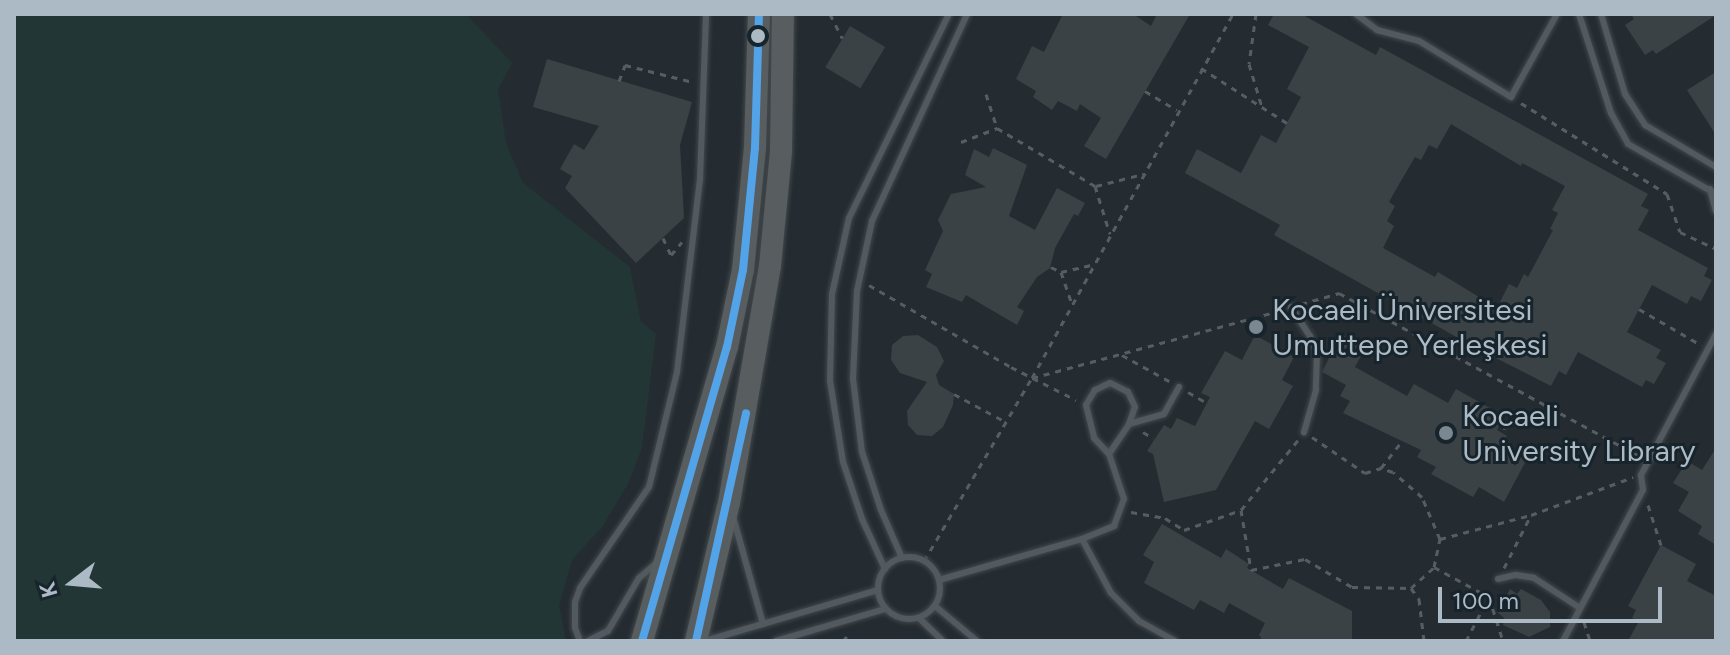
<!DOCTYPE html>
<meta charset="utf-8">
<style>
body{margin:0}
#map{position:relative;width:1730px;height:655px;overflow:hidden;background:#242c31;font-family:Figtree,sans-serif}
div>[style]{position:absolute}
.green>*{inset:0;background:#213635}
.building>*{inset:0;background:#3b4246;transform-origin:0 0}
.path>*{height:3px;margin-top:-1.5px;transform-origin:0;background:repeating-linear-gradient(90deg,#565e63 0 6px,transparent 0 12px)}
.roads{filter:drop-shadow(0 0 2px #42484c) drop-shadow(0 0 2px #42484c)}
.lane>*{height:6px;margin:-3px;padding:0 3px;transform-origin:3px;border-radius:3px;background:#525a60}
.lane>.ring{margin:-3px;padding:0;box-sizing:content-box;background:none;border:6px solid #525a60;border-radius:50%}
.highway>*{height:22px;margin:-11px;padding:0 11px;transform-origin:11px;border-radius:11px;background:#585d5f}
.bus-1>*{height:8px;margin:-4px;padding:0 4px;transform-origin:4px;border-radius:4px;background:#53a3e8}
.dots>*{width:22px;height:22px;translate:-50% -50%;box-sizing:border-box;border:4px solid #17242c;border-radius:50%}
span{translate:-50% -50%;white-space:nowrap;text-align:center;line-height:1.15;-webkit-text-stroke:6px #17242c;paint-order:stroke}
.poi-label{font-size:30px;color:#abbac5}
.left{translate:0 -50%;text-align:left}
.frame{position:absolute;inset:0;border:16px solid #abbac5;pointer-events:none}
.north{position:absolute;left:32px;top:543px;width:80px;height:80px;-webkit-text-stroke:6px #17242c;paint-order:stroke;rotate:254deg;font-size:22px;font-weight:700;line-height:32px;text-align:center;color:#abbac5}
.north::after{content:'';display:block;margin:auto;width:28px;height:36px;background:#abbac5;clip-path:polygon(50% 0,100% 100%,50% 72%,0 100%)}
.scale{position:absolute;left:1438px;top:587px;width:224px;height:36px;box-sizing:border-box;border:4px solid #abbac5;border-top:0;padding-left:10px;font-size:24px;line-height:28px;white-space:nowrap;color:#abbac5;-webkit-text-stroke:6px #17242c;paint-order:stroke}
</style>
<div id="map">
<div class="green">
<div style="clip-path:polygon(14px 14px,466px 14px,512px 63px,498px 89px,506px 143px,523px 183px,630px 267px,641px 322px,656px 334px,642px 448px,628px 484px,602px 527px,572px 560px,559px 605px,566px 641px,14px 641px)"></div>
</div>
<div class="building">
<div style="clip-path:polygon(1063px 14px,1133px 14px,1151px 26px,1157px 14px,1190px 14px,1106px 159px,1084px 146px,1101px 118px,1080px 104px,1077px 111px,1058px 101px,1052px 110px,1033px 97px,1036px 91px,1016px 79px,1032px 46px,1044px 52px)"></div>
<div style="clip-path:polygon(evenodd,1274px 14px,1301px 14px,1376px 55px,1380px 47px,1648px 194px,1641px 206px,1649px 210px,1638px 230px,1708px 268px,1704px 276px,1712px 280px,1701px 301px,1691px 296px,1687px 304px,1652px 285px,1627px 332px,1661px 350px,1656px 358px,1666px 363px,1654px 384px,1646px 380px,1642px 387px,1578px 352px,1566px 375px,1559px 371px,1551px 386px,1478px 349px,1274px 235px,1280px 225px,1185px 173px,1197px 149px,1241px 173px,1261px 135px,1276px 143px,1301px 97px,1287px 89px,1309px 47px,1268px 25px,1274px 14px,1451px 124px,1521px 166px,1522px 163px,1565px 186px,1552px 210px,1558px 213px,1550px 229px,1553px 230px,1528px 277px,1524px 274px,1517px 288px,1509px 284px,1497px 308px,1438px 272px,1435px 277px,1383px 248px,1394px 226px,1387px 221px,1395px 206px,1389px 202px,1398px 186px,1415px 157px,1421px 160px,1429px 145px,1437px 149px,1451px 124px)"></div>
<div style="clip-path:polygon(1631px 14px,1716px 14px,1716px 15px,1656px 54px,1653px 50px,1645px 55px,1625px 25px,1634px 19px)"></div>
<div style="left:850px;top:26px;width:41px;height:48px;rotate:31deg"></div>
<div style="clip-path:polygon(547px 59px,692px 102px,680px 145px,684px 218px,636px 263px,565px 188px,572px 176px,560px 169px,574px 144px,584px 150px,599px 126px,533px 107px)"></div>
<div style="clip-path:polygon(1716px 72px,1716px 135px,1687px 90px)"></div>
<div style="clip-path:polygon(993px 148px,1027px 165px,1009px 216px,1035px 230px,1057px 188px,1085px 203px,1078px 216px,1074px 214px,1055px 248px,1050px 268px,1037px 277px,1017px 307px,1024px 311px,1017px 325px,966px 295px,962px 302px,926px 287px,932px 274px,925px 270px,943px 231px,938px 220px,951px 194px,986px 187px,965px 175px,974px 149px,989px 157px)"></div>
<div style="clip-path:polygon(1341px 334px,1365px 348px,1355px 367px,1407px 396px,1414px 384px,1448px 403px,1456px 389px,1504px 416px,1497px 430px,1507px 436px,1502px 445px,1527px 459px,1504px 502px,1479px 487px,1473px 497px,1431px 474px,1436px 467px,1417px 457px,1421px 450px,1343px 413px,1350px 401px,1340px 396px,1346px 385px,1322px 372px)"></div>
<div style="clip-path:polygon(918px 335px,937px 347px,944px 361px,936px 375px,939px 385px,954px 394px,953px 405px,943px 427px,932px 436px,917px 435px,908px 425px,907px 411px,927px 382px,900px 373px,891px 360px,892px 345px,903px 336px)"></div>
<div style="clip-path:polygon(1255px 335px,1294px 357px,1282px 380px,1293px 386px,1269px 429px,1255px 421px,1216px 490px,1164px 502px,1153px 454px,1147px 451px,1164px 425px,1171px 429px,1177px 418px,1195px 426px,1210px 397px,1201px 393px,1225px 351px,1242px 360px)"></div>
<div style="clip-path:polygon(1716px 448px,1716px 545px,1698px 534px,1702px 526px,1678px 511px,1689px 492px,1673px 483px,1687px 461px,1702px 470px)"></div>
<div style="clip-path:polygon(1162px 524px,1221px 558px,1226px 549px,1249px 564px,1247px 568px,1283px 589px,1289px 578px,1352px 611px,1352px 641px,1263px 641px,1259px 635px,1265px 623px,1229px 603px,1224px 613px,1200px 600px,1194px 610px,1144px 583px,1154px 562px,1143px 555px)"></div>
<div style="clip-path:polygon(1661px 545px,1696px 564px,1687px 581px,1716px 596px,1716px 641px,1628px 641px,1639px 621px,1632px 618px,1636px 610px,1628px 606px)"></div>
<div style="clip-path:polygon(1510px 589px,1517px 594px,1521px 589px,1541px 600px,1550px 612px,1550px 627px,1529px 637px,1503px 625px,1504px 618px,1497px 612px)"></div>
</div>
<div class="path">
<div style="left:830px;top:14px;width:27px;rotate:63deg"></div>
<div style="left:1256px;top:14px;width:50px;rotate:98deg"></div>
<div style="left:1249px;top:64px;width:45px;rotate:73.2deg"></div>
<div style="left:1201px;top:68px;width:102px;rotate:32.6deg"></div>
<div style="left:619px;top:81px;width:17px;rotate:-69deg"></div>
<div style="left:625px;top:65px;width:70px;rotate:14deg"></div>
<div style="left:1145px;top:91px;width:37px;rotate:31deg"></div>
<div style="left:986px;top:94px;width:36px;rotate:72deg"></div>
<div style="left:1521px;top:103px;width:172px;rotate:31.9deg"></div>
<div style="left:1667px;top:194px;width:40px;rotate:71.1deg"></div>
<div style="left:1680px;top:232px;width:40px;rotate:25deg"></div>
<div style="left:961px;top:142px;width:39px;rotate:-21deg"></div>
<div style="left:997px;top:128px;width:114px;rotate:30.6deg"></div>
<div style="left:1095px;top:186px;width:50px;rotate:72.6deg"></div>
<div style="left:1096px;top:186px;width:49px;rotate:-14.3deg"></div>
<div style="left:663px;top:238px;width:19px;rotate:65deg"></div>
<div style="left:671px;top:255px;width:17px;rotate:-50deg"></div>
<div style="left:1051px;top:267px;width:11px;rotate:27deg"></div>
<div style="left:1061px;top:272px;width:34px;rotate:71deg"></div>
<div style="left:1061px;top:272px;width:32px;rotate:-13deg"></div>
<div style="left:869px;top:285px;width:164px;rotate:30deg"></div>
<div style="left:1011px;top:367px;width:73px;rotate:26.9deg"></div>
<div style="left:1301px;top:304px;width:40px;rotate:-16deg"></div>
<div style="left:1339px;top:293px;width:341px;rotate:28.5deg"></div>
<div style="left:1639px;top:309px;width:72px;rotate:30.1deg"></div>
<div style="left:1122px;top:355px;width:56px;rotate:28.9deg"></div>
<div style="left:1032px;top:378px;width:260px;rotate:-15.2deg"></div>
<div style="left:1188px;top:392px;width:22px;rotate:30deg"></div>
<div style="left:954px;top:394px;width:59px;rotate:28.3deg"></div>
<div style="left:1503px;top:428px;width:60px;rotate:-13.6deg"></div>
<div style="left:1143px;top:432px;width:12px;rotate:31deg"></div>
<div style="left:1312px;top:437px;width:64px;rotate:34.2deg"></div>
<div style="left:1365px;top:473px;width:17px;rotate:-17deg"></div>
<div style="left:1381px;top:468px;width:36px;rotate:-52deg"></div>
<div style="left:1648px;top:505px;width:42px;rotate:72deg"></div>
<div style="left:1241px;top:510px;width:61px;rotate:80.5deg"></div>
<div style="left:1251px;top:570px;width:55px;rotate:-11.5deg"></div>
<div style="left:1305px;top:559px;width:55px;rotate:30.8deg"></div>
<div style="left:1352px;top:587px;width:59px;rotate:1deg"></div>
<div style="left:1411px;top:588px;width:31px;rotate:-42deg"></div>
<div style="left:1434px;top:567px;width:29px;rotate:-78deg"></div>
<div style="left:1440px;top:539px;width:46px;rotate:-113.2deg"></div>
<div style="left:1422px;top:497px;width:38px;rotate:-139deg"></div>
<div style="left:1393px;top:472px;width:13px;rotate:-162deg"></div>
<div style="left:1131px;top:512px;width:35px;rotate:10deg"></div>
<div style="left:1165px;top:518px;width:22px;rotate:32deg"></div>
<div style="left:1184px;top:530px;width:60px;rotate:-19.3deg"></div>
<div style="left:1241px;top:510px;width:90px;rotate:-50.8deg"></div>
<div style="left:1440px;top:539px;width:94px;rotate:-14.8deg"></div>
<div style="left:1531px;top:515px;width:109px;rotate:-20.4deg"></div>
<div style="left:924px;top:561px;width:212px;rotate:-59.5deg"></div>
<div style="left:1032px;top:378px;width:416px;rotate:-61.1deg"></div>
<div style="left:1434px;top:567px;width:63px;rotate:28.6deg"></div>
<div style="left:1489px;top:597px;width:46px;rotate:72.3deg"></div>
<div style="left:1504px;top:568px;width:59px;rotate:-63deg"></div>
<div style="left:1411px;top:588px;width:14px;rotate:54deg"></div>
<div style="left:1419px;top:599px;width:42px;rotate:83.2deg"></div>
<div style="left:1584px;top:622px;width:20px;rotate:72deg"></div>
<div style="left:843px;top:641px;width:6px;rotate:-51deg"></div>
<div style="left:1466px;top:641px;width:59px;rotate:-62.6deg"></div>
</div>
<div class="roads">
<div class="lane">
<div style="left:1356px;top:14px;width:26px;rotate:37deg"></div>
<div style="left:1377px;top:30px;width:43px;rotate:14.7deg"></div>
<div style="left:1419px;top:41px;width:108px;rotate:31.3deg"></div>
<div style="left:1511px;top:97px;width:95px;rotate:-61deg"></div>
<div style="left:1579px;top:14px;width:104px;rotate:72.1deg"></div>
<div style="left:1611px;top:113px;width:35px;rotate:61deg"></div>
<div style="left:1628px;top:144px;width:101px;rotate:29.6deg"></div>
<div style="left:1601px;top:14px;width:84px;rotate:73.3deg"></div>
<div style="left:1625px;top:94px;width:37px;rotate:57deg"></div>
<div style="left:1645px;top:125px;width:82px;rotate:30.6deg"></div>
<div style="left:1710px;top:189px;width:23px;rotate:75deg"></div>
<div style="left:1291px;top:307px;width:35px;rotate:57deg"></div>
<div style="left:1310px;top:336px;width:19px;rotate:69deg"></div>
<div style="left:1317px;top:354px;width:36px;rotate:92deg"></div>
<div style="left:1316px;top:390px;width:44px;rotate:105.9deg"></div>
<div style="left:1129px;top:424px;width:36px;rotate:-16deg"></div>
<div style="left:1164px;top:414px;width:31px;rotate:-61deg"></div>
<div style="left:734px;top:520px;width:108px;rotate:74.4deg"></div>
<div style="left:1082px;top:539px;width:61px;rotate:61.8deg"></div>
<div style="left:1111px;top:593px;width:40px;rotate:45deg"></div>
<div style="left:1139px;top:621px;width:41px;rotate:29.1deg"></div>
<div class="ring" style="left:878px;top:557px;width:56px;height:56px"></div>
<div style="left:902px;top:558px;width:52px;rotate:-113.6deg"></div>
<div style="left:881px;top:510px;width:61px;rotate:-108.1deg"></div>
<div style="left:862px;top:452px;width:74px;rotate:-97deg"></div>
<div style="left:853px;top:379px;width:88px;rotate:-87.4deg"></div>
<div style="left:857px;top:291px;width:72px;rotate:-77.9deg"></div>
<div style="left:872px;top:221px;width:228px;rotate:-65.3deg"></div>
<div style="left:885px;top:569px;width:55px;rotate:-114.7deg"></div>
<div style="left:862px;top:519px;width:60px;rotate:-108.4deg"></div>
<div style="left:843px;top:462px;width:82px;rotate:-99.1deg"></div>
<div style="left:830px;top:381px;width:87px;rotate:-88.7deg"></div>
<div style="left:832px;top:294px;width:78px;rotate:-77.4deg"></div>
<div style="left:849px;top:218px;width:227px;rotate:-63.9deg"></div>
<div style="left:1498px;top:579px;width:18px;rotate:-13deg"></div>
<div style="left:1516px;top:575px;width:18px;rotate:9deg"></div>
<div style="left:1534px;top:578px;width:55px;rotate:33.1deg"></div>
<div style="left:939px;top:580px;width:149px;rotate:-16deg"></div>
<div style="left:1082px;top:539px;width:35px;rotate:-22deg"></div>
<div style="left:1114px;top:526px;width:29px;rotate:-70deg"></div>
<div style="left:1124px;top:499px;width:47px;rotate:-108.4deg"></div>
<div style="left:1109px;top:454px;width:36px;rotate:-56deg"></div>
<div style="left:1129px;top:424px;width:18px;rotate:-71deg"></div>
<div style="left:1135px;top:407px;width:17px;rotate:-115deg"></div>
<div style="left:1128px;top:392px;width:20px;rotate:-153deg"></div>
<div style="left:1110px;top:383px;width:17px;rotate:155deg"></div>
<div style="left:1095px;top:390px;width:17px;rotate:121deg"></div>
<div style="left:1086px;top:405px;width:34px;rotate:76deg"></div>
<div style="left:1094px;top:438px;width:22px;rotate:47deg"></div>
<div style="left:935px;top:606px;width:55px;rotate:39.8deg"></div>
<div style="left:919px;top:618px;width:33px;rotate:44deg"></div>
<div style="left:580px;top:641px;width:14px;rotate:-111deg"></div>
<div style="left:575px;top:628px;width:26px;rotate:-90deg"></div>
<div style="left:575px;top:602px;width:15px;rotate:-70deg"></div>
<div style="left:580px;top:588px;width:122px;rotate:-55.7deg"></div>
<div style="left:649px;top:487px;width:118px;rotate:-76.3deg"></div>
<div style="left:677px;top:372px;width:193px;rotate:-83.2deg"></div>
<div style="left:700px;top:180px;width:166px;rotate:-87.9deg"></div>
<div style="left:588px;top:641px;width:22px;rotate:-27deg"></div>
<div style="left:608px;top:631px;width:61px;rotate:-59.7deg"></div>
<div style="left:639px;top:578px;width:23px;rotate:-41deg"></div>
<div style="left:705px;top:641px;width:180px;rotate:-16.4deg"></div>
<div style="left:776px;top:641px;width:114px;rotate:-16.4deg"></div>
<div style="left:1563px;top:641px;width:171px;rotate:-62.1deg"></div>
<div style="left:1643px;top:490px;width:15px;rotate:-98deg"></div>
<div style="left:1641px;top:475px;width:160px;rotate:-62deg"></div>
</div>
<div class="highway">
<div style="left:642px;top:641px;width:306px;rotate:-73.9deg"></div>
<div style="left:727px;top:347px;width:79px;rotate:-78.3deg"></div>
<div style="left:743px;top:270px;width:123px;rotate:-84.4deg"></div>
<div style="left:755px;top:148px;width:134px;rotate:-88.3deg"></div>
<div style="left:696px;top:641px;width:142px;rotate:-76.6deg"></div>
<div style="left:729px;top:503px;width:241px;rotate:-80.2deg"></div>
<div style="left:770px;top:266px;width:116px;rotate:-84.5deg"></div>
<div style="left:781px;top:151px;width:137px;rotate:-89.2deg"></div>
</div>
</div>
<div class="bus-1">
<div style="left:642px;top:641px;width:306px;rotate:-73.9deg"></div>
<div style="left:727px;top:347px;width:79px;rotate:-78.3deg"></div>
<div style="left:743px;top:270px;width:123px;rotate:-84.4deg"></div>
<div style="left:755px;top:148px;width:134px;rotate:-88.3deg"></div>
<div style="left:696px;top:641px;width:233px;rotate:-77.6deg"></div>
</div>
<div class="dots">
<div style="left:758px;top:36px;background:#abbac5"></div>
<div style="left:1256px;top:327px;background:#7c8891"></div>
<div style="left:1446px;top:433px;background:#7c8891"></div>
</div>
<div class="poi-label">
<span class="left" style="left:1272px;top:327px">Kocaeli Üniversitesi<br>Umuttepe Yerleşkesi</span>
<span class="left" style="left:1462px;top:433px">Kocaeli<br>University Library</span>
</div>
<div class="frame"></div>
<div class="north">K</div>
<div class="scale">100 m</div>
</div>
